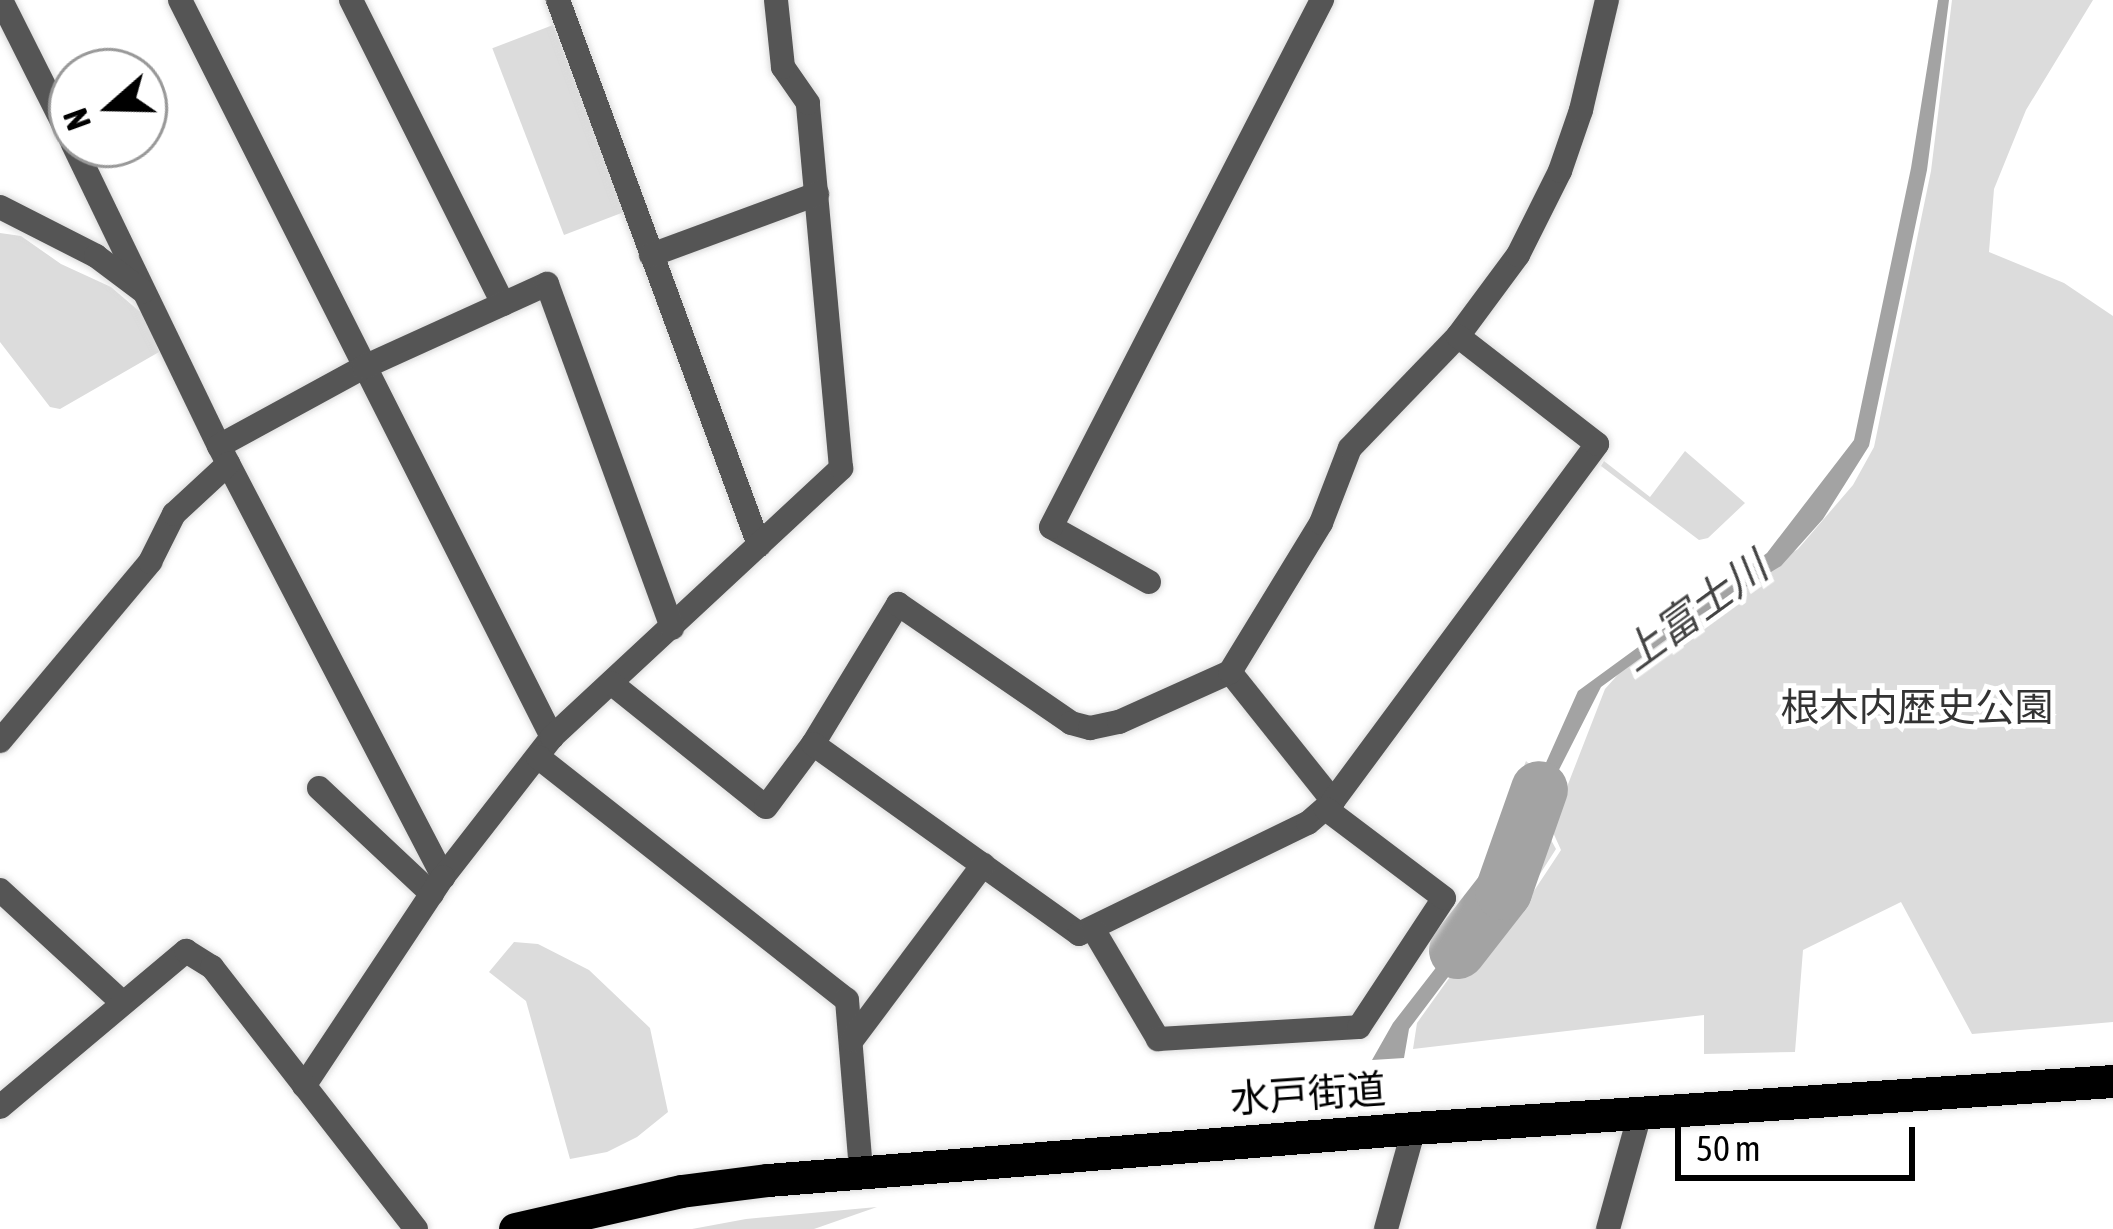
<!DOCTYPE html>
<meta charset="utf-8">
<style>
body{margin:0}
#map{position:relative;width:2113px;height:1229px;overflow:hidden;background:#fff;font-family:"Asap Condensed","Noto Sans JP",sans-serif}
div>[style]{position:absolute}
.green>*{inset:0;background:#dcdcdc;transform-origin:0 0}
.water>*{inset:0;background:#a3a3a3}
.river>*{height:57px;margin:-28.5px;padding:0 28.5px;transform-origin:28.5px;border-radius:28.5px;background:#a3a3a3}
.roads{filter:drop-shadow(0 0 3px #dbdbdb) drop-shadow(0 0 3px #dbdbdb)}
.minor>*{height:24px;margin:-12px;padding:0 12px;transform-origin:12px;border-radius:12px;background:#555}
.trunk>*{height:33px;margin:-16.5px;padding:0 16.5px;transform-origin:16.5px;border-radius:16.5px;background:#000}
span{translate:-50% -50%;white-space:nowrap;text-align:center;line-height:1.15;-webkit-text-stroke:10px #fff;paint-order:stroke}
.park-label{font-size:39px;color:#333}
.street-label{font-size:39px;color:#000}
.water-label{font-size:42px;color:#444;font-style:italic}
.north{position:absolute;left:48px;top:48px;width:120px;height:120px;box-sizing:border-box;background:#fff;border:3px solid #999;border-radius:50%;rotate:250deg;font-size:33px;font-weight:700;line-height:48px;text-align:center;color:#000}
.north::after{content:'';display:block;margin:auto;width:42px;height:54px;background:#000;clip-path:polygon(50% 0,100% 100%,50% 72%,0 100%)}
.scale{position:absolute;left:1675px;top:1127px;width:240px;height:54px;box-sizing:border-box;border:6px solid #000;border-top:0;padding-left:15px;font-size:36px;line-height:42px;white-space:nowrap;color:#000;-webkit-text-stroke:9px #fff;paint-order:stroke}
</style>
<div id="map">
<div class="green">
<div style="clip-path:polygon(1952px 0,2093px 0,2026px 110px,1994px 189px,1989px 252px,2064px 283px,2113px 316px,2113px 1022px,1972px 1034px,1901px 902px,1803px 950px,1795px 1052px,1704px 1054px,1704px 1015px,1413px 1049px,1417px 1023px,1447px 981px,1494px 920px,1516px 918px,1561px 850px,1551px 828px,1605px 689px,1632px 659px,1688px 617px,1798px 549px,1853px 485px,1874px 447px,1931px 171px)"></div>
<div style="left:553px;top:25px;width:200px;height:65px;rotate:69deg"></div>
<div style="clip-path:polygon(0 233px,21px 236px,61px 264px,111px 287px,146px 317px,159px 352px,60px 409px,50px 407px,0 342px)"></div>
<div style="clip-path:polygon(1685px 451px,1745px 503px,1708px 538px,1699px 540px,1601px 466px,1604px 461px,1650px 497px)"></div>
<div style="clip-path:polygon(1526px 761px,1561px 793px,1544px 827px,1556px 849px,1515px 913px,1479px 879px)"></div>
<div style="clip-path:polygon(514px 942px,538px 944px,589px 970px,650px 1028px,668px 1112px,637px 1137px,607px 1152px,570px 1159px,526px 1001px,489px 972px)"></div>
<div style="clip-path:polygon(877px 1207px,814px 1229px,692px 1229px,746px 1219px)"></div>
</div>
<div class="water">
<div style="clip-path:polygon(1938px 0,1949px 0,1927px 170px,1869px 446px,1823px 519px,1781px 566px,1697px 617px,1601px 687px,1535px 817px,1519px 865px,1506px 858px,1515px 832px,1578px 691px,1767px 553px,1854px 440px,1911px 168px)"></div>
<div style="clip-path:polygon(1490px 879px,1512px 892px,1409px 1029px,1404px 1058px,1372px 1060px,1393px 1023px,1490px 898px)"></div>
</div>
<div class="river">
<div style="left:1457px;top:950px;width:75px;rotate:-52.1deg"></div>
<div style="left:1503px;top:891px;width:108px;rotate:-70.6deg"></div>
</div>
<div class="roads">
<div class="minor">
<div style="left:1px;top:0;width:158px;rotate:63.3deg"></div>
<div style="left:180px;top:0;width:826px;rotate:63.22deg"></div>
<div style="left:351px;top:0;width:340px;rotate:63.4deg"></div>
<div style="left:558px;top:0;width:581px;rotate:69.76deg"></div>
<div style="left:73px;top:144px;width:335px;rotate:64.2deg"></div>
<div style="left:219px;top:446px;width:486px;rotate:62.5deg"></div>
<div style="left:443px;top:877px;width:177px;rotate:-52.1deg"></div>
<div style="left:552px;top:737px;width:395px;rotate:-42.9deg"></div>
<div style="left:841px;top:468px;width:366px;rotate:-95.2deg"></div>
<div style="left:808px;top:103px;width:44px;rotate:-124.8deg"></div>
<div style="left:783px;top:67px;width:67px;rotate:-96deg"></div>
<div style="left:0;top:207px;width:108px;rotate:27deg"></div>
<div style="left:96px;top:256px;width:59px;rotate:36.7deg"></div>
<div style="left:651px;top:255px;width:177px;rotate:-20.2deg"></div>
<div style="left:219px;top:446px;width:165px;rotate:-28.6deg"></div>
<div style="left:364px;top:367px;width:201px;rotate:-24.4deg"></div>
<div style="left:547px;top:284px;width:366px;rotate:70deg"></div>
<div style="left:1149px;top:582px;width:112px;rotate:-150.7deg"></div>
<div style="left:1051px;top:527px;width:593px;rotate:-62.79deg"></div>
<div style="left:1230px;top:672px;width:165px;rotate:51.4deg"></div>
<div style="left:611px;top:683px;width:198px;rotate:38.7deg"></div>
<div style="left:766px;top:807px;width:79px;rotate:-53.3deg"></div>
<div style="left:813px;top:744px;width:164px;rotate:-58.7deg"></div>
<div style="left:898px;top:604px;width:210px;rotate:34.5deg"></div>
<div style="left:1071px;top:723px;width:20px;rotate:15deg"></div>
<div style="left:1090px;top:728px;width:30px;rotate:-12deg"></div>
<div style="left:1119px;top:722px;width:122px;rotate:-24.2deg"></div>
<div style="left:1230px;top:672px;width:175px;rotate:-58.6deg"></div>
<div style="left:1321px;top:523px;width:80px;rotate:-68.9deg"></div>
<div style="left:1350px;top:448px;width:156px;rotate:-46deg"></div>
<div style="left:1458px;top:336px;width:101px;rotate:-53.5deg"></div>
<div style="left:1518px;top:255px;width:94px;rotate:-63.4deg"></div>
<div style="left:1560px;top:171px;width:65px;rotate:-71deg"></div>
<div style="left:1581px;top:110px;width:113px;rotate:-76.7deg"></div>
<div style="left:0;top:741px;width:234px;rotate:-50deg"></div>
<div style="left:150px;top:562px;width:54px;rotate:-63.4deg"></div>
<div style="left:174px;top:514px;width:74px;rotate:-42.8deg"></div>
<div style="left:813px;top:744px;width:327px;rotate:35.5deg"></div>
<div style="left:1079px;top:934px;width:254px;rotate:-25.9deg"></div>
<div style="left:1308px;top:823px;width:33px;rotate:-41deg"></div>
<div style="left:1333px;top:801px;width:444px;rotate:-53.5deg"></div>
<div style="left:1597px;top:444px;width:176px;rotate:-142.2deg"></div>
<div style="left:538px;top:757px;width:393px;rotate:38.2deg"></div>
<div style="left:847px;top:1000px;width:172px;rotate:85.3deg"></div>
<div style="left:319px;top:788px;width:155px;rotate:43.2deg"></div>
<div style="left:0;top:890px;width:166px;rotate:42.6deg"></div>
<div style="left:1093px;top:929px;width:128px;rotate:59.4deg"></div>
<div style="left:1158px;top:1039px;width:201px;rotate:-3.4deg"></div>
<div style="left:1359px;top:1027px;width:154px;rotate:-56.6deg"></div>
<div style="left:1444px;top:898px;width:148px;rotate:-143deg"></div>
<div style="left:852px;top:1040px;width:219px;rotate:-53.2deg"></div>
<div style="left:304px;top:1086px;width:251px;rotate:-56.4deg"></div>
<div style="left:0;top:1107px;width:243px;rotate:-40deg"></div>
<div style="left:186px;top:951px;width:31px;rotate:32deg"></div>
<div style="left:212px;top:967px;width:332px;rotate:52.1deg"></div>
<div style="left:1386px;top:1229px;width:105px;rotate:-74.5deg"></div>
<div style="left:1608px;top:1229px;width:119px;rotate:-74.5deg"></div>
</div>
<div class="trunk">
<div style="left:515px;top:1229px;width:170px;rotate:-12.9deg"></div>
<div style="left:681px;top:1191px;width:88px;rotate:-7.2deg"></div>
<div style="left:768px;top:1180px;width:648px;rotate:-4.6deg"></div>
<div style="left:1414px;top:1128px;width:701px;rotate:-3.85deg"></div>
</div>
</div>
<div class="park-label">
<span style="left:1917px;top:707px">根木内歴史公園</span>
</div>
<div class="street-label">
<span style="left:1308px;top:1094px;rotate:-4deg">水戸街道</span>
</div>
<div class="water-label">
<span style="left:1694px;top:611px;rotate:-36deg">上富士川</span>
</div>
<div class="north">N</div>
<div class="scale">50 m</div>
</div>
